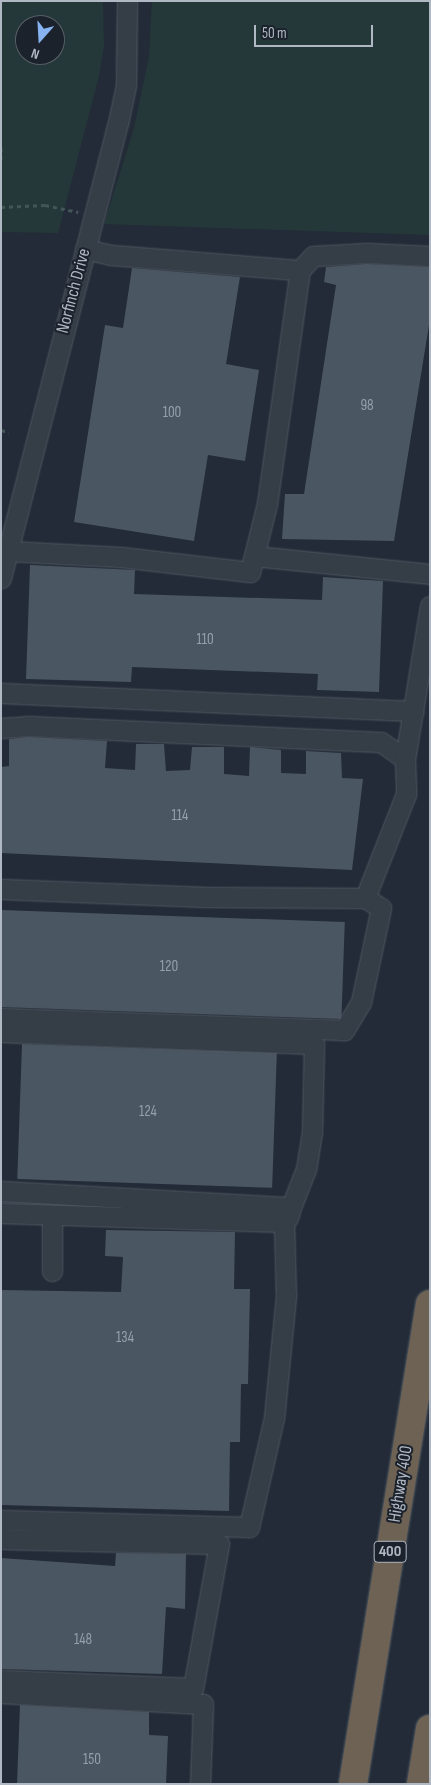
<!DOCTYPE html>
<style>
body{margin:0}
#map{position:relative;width:431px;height:1785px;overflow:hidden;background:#222b37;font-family:"Sofia Sans Condensed",sans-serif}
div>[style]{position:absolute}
.green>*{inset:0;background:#253839}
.building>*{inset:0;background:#4a5662;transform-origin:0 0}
.path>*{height:3px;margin-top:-1.5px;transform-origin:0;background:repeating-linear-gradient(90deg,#435557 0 4px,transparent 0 8px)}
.roads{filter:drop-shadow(0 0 1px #505862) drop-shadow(0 0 1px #505862)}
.minor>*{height:19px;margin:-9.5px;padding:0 9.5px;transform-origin:9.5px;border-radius:9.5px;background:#353d47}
.highway>*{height:28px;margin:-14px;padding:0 14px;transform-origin:14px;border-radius:14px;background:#6d6253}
span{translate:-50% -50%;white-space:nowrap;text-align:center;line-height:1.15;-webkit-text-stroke:4px #1b222c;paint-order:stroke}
.number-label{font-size:15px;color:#96a0ac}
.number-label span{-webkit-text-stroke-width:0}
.shield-label span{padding:1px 4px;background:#1b222c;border:1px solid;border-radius:4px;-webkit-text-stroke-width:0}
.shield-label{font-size:16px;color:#b0b8c4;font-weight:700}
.street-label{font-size:18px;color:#b0b8c4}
.frame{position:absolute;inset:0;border:2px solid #b0b8c4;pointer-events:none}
.north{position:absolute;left:15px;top:15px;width:50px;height:50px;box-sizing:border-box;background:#1b222c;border:1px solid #575e69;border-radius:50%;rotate:199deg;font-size:14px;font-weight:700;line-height:20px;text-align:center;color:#b0b8c4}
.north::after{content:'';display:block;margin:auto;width:18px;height:22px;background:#87b4f1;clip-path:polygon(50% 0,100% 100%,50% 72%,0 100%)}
.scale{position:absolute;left:254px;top:25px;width:119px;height:22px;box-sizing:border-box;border:2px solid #b0b8c4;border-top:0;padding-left:6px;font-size:15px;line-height:18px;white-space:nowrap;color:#b0b8c4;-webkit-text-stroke:4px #1b222c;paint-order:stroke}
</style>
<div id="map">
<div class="green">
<div style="clip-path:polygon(evenodd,1px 1px,103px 1px,104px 46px,99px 76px,58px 233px,1px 232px,1px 1px,25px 25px,55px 25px,55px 55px,25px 55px,25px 25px)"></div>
<div style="clip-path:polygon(152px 1px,430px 1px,430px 235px,104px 224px,134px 128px,149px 57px)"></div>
</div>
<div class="building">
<div style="clip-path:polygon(367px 264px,430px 267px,430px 319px,394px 541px,282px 539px,285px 494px,304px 494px,336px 285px,324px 282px,326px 267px)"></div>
<div style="clip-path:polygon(132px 268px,240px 277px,226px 364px,259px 370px,245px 461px,208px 455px,194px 541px,74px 522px,105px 325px,123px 328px)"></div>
<div style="clip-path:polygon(30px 565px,135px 570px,134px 594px,322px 600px,323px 577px,383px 581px,379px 692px,317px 690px,318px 674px,132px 667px,131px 682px,26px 679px)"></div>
<div style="clip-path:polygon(28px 737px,107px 741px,105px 768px,135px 770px,136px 744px,164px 744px,166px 771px,190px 770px,192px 747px,224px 747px,224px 774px,249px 776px,250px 747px,281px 750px,281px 773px,306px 774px,306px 751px,341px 753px,342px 778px,363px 779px,352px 870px,1px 853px,1px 767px,9px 766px,9px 739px)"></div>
<div style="left:1px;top:910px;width:344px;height:97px;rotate:2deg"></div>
<div style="left:22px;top:1044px;width:255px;height:135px;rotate:2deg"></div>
<div style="clip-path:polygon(106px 1230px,235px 1232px,234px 1289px,250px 1289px,248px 1384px,241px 1384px,240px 1442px,230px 1442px,229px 1511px,1px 1505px,1px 1290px,121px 1292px,123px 1257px,105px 1256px)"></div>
<div style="clip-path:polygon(116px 1553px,186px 1554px,185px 1609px,166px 1607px,162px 1674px,1px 1669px,1px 1558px,115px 1566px)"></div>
<div style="clip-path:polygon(20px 1705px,149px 1712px,149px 1735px,168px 1736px,166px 1784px,17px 1784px)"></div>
</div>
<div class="path">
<div style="left:1px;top:159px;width:15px;rotate:-90deg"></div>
<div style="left:1px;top:207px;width:44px;rotate:-2.6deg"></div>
<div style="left:45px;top:205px;width:34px;rotate:12deg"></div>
<div style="left:1px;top:430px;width:8px;rotate:14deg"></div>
</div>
<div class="roads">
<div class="minor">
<div style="left:85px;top:249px;width:28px;rotate:13deg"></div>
<div style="left:112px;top:255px;width:189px;rotate:4.6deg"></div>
<div style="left:300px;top:270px;width:19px;rotate:-47deg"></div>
<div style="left:313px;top:256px;width:54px;rotate:-3.2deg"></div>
<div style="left:367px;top:253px;width:63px;rotate:2.7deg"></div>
<div style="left:8px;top:551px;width:113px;rotate:3deg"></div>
<div style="left:121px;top:557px;width:130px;rotate:6.6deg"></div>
<div style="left:250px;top:572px;width:70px;rotate:-76deg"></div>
<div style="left:267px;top:504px;width:236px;rotate:-82deg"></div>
<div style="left:254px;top:556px;width:177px;rotate:5.8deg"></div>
<div style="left:1px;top:578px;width:470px;rotate:-75.6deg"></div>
<div style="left:118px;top:123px;width:39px;rotate:-78deg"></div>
<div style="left:126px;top:85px;width:84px;rotate:-89.3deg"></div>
<div style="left:1px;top:693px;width:413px;rotate:2.5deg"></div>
<div style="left:1px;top:728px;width:27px;rotate:-4deg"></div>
<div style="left:28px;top:726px;width:353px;rotate:2.6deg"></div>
<div style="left:381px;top:742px;width:29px;rotate:35deg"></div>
<div style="left:405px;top:759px;width:35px;rotate:88deg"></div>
<div style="left:406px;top:794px;width:112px;rotate:111.5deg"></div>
<div style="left:405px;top:759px;width:155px;rotate:-80.7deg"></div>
<div style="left:1px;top:889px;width:206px;rotate:2.2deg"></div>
<div style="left:207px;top:897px;width:158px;rotate:0.4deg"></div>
<div style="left:365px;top:898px;width:19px;rotate:32deg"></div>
<div style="left:381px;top:908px;width:96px;rotate:102deg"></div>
<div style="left:361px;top:1002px;width:33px;rotate:121deg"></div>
<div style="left:344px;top:1030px;width:343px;rotate:-178deg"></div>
<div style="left:1px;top:1032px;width:313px;rotate:2.2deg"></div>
<div style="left:314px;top:1044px;width:88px;rotate:91.3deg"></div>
<div style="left:312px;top:1132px;width:37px;rotate:99deg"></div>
<div style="left:306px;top:1169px;width:41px;rotate:111.5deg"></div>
<div style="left:1px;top:1191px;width:290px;rotate:3.2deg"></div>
<div style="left:291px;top:1207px;width:11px;rotate:105deg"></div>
<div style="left:1px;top:1213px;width:283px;rotate:1.8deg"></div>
<div style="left:284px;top:1222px;width:74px;rotate:88.5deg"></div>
<div style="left:286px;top:1296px;width:123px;rotate:95.6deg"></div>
<div style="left:274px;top:1418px;width:112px;rotate:102.9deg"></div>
<div style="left:249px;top:1527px;width:248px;rotate:-178.4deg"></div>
<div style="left:52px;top:1271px;width:56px;rotate:-90deg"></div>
<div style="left:1px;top:1539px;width:218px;rotate:1.3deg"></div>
<div style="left:219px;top:1544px;width:146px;rotate:100.2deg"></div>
<div style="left:193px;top:1688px;width:192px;rotate:-177.6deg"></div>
<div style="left:1px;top:1693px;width:202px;rotate:3.1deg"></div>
<div style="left:203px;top:1704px;width:80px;rotate:92.1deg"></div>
</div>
<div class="highway">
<div style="left:353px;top:1784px;width:486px;rotate:-80.9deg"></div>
<div style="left:421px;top:1784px;width:56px;rotate:-80.7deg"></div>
</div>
</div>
<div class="number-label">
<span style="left:367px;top:406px">98</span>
<span style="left:172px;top:413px">100</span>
<span style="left:205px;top:640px">110</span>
<span style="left:180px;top:816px">114</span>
<span style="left:169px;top:967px">120</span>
<span style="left:148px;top:1112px">124</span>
<span style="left:125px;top:1338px">134</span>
<span style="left:83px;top:1640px">148</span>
<span style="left:92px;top:1760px">150</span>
</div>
<div class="shield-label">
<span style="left:390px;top:1552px">400</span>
</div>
<div class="street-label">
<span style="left:74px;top:291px;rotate:-75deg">Norfinch Drive</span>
<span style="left:401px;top:1484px;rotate:-81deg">Highway 400</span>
</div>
<div class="frame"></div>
<div class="north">N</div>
<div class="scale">50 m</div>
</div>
